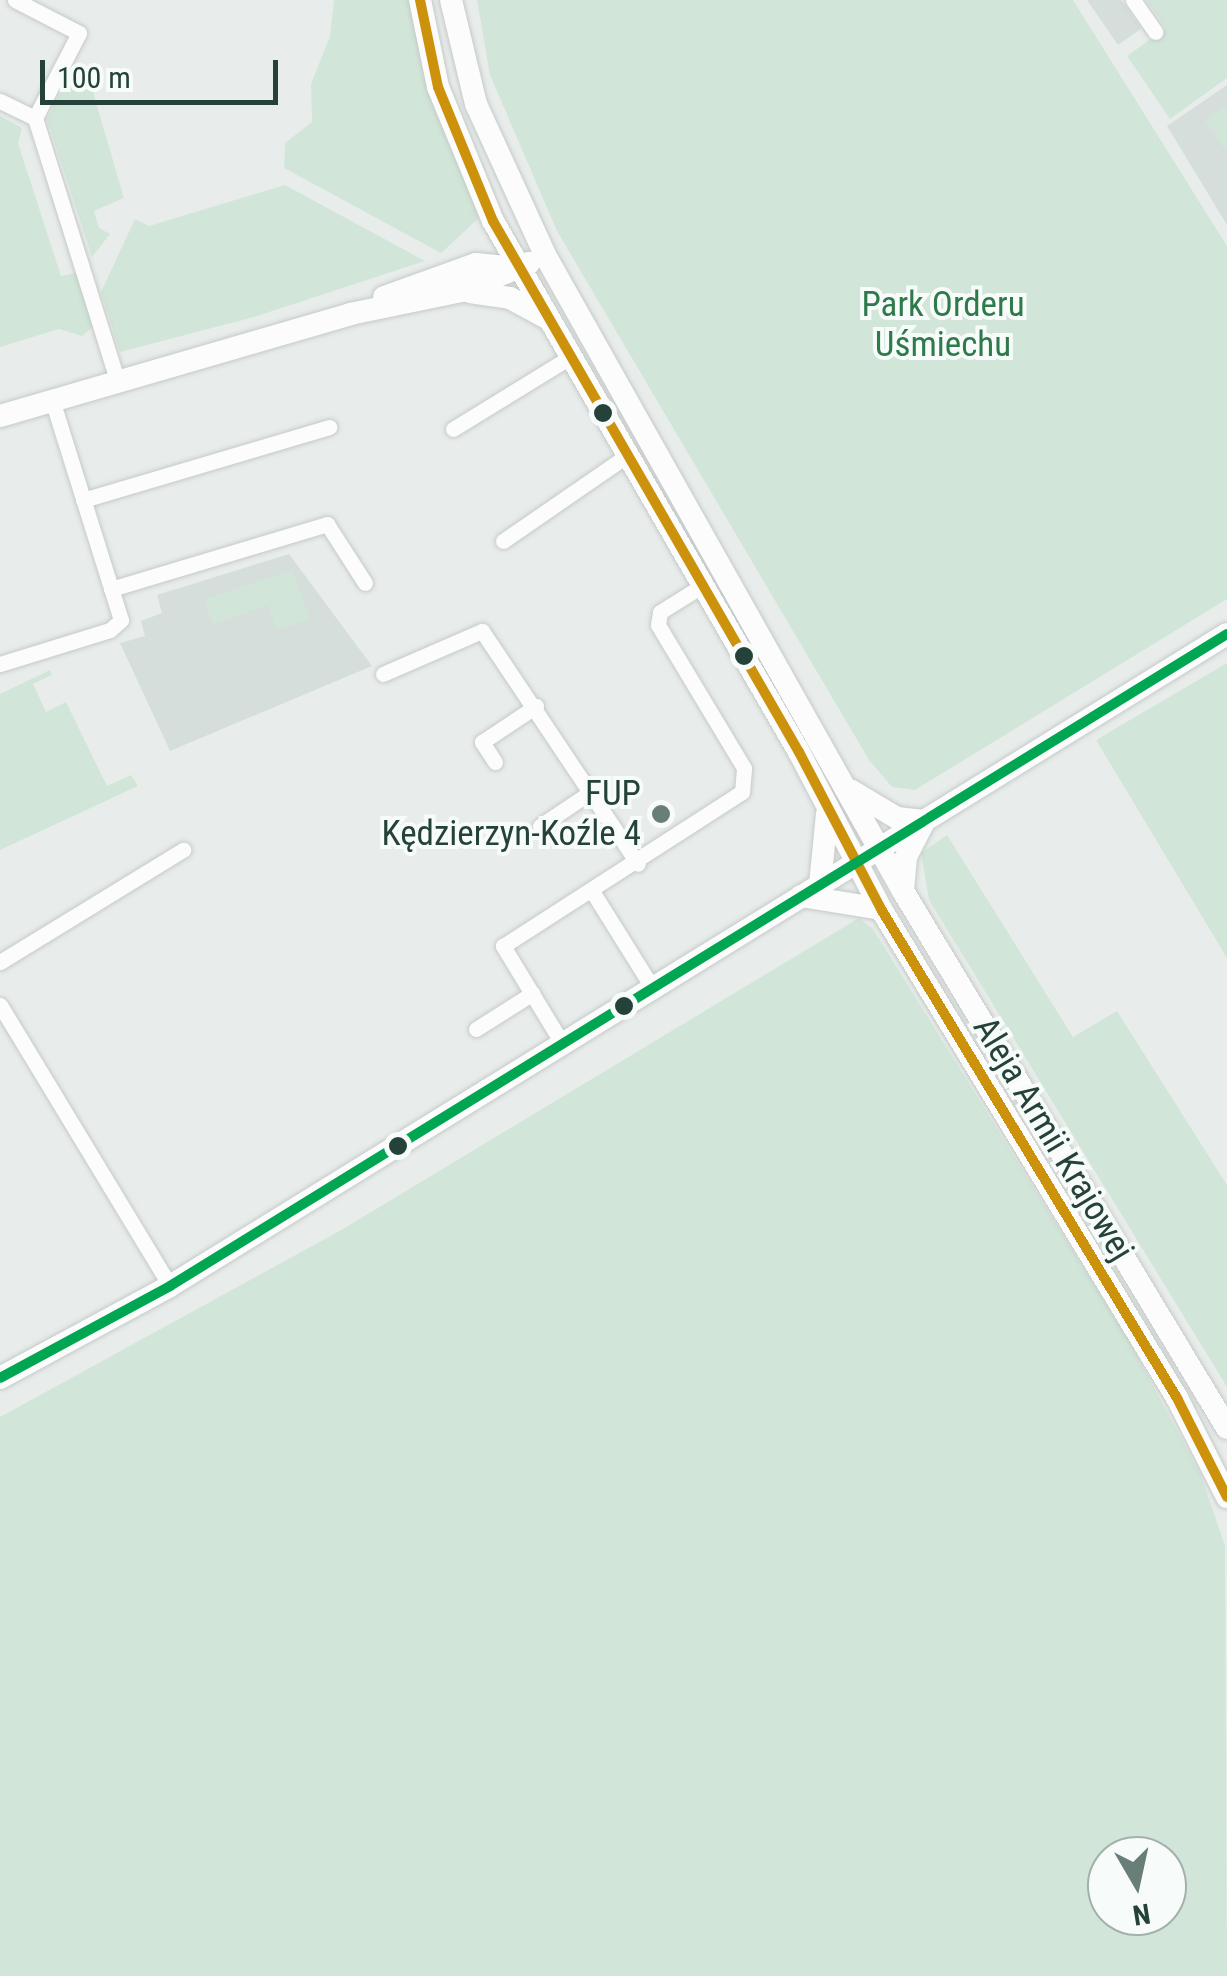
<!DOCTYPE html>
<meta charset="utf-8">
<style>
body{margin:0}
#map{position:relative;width:1227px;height:1976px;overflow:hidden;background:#e8edeb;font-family:"Roboto Condensed",sans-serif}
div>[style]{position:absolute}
.built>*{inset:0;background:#d6dedb}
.green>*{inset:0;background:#d1e6d8}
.roads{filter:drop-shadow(0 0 2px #c5cac8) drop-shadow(0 0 2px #c5cac8)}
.street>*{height:15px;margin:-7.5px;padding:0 7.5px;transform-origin:7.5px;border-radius:7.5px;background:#fcfcfc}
.secondary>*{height:22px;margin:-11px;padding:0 11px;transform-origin:11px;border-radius:11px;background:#fcfcfc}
.bus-1>*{height:10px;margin:-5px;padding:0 5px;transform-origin:5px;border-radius:5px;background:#cd920c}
.bus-2>*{height:10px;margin:-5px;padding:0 5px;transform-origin:5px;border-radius:5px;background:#00a651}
.dots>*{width:28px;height:28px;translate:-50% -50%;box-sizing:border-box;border:5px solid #f7fbf9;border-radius:50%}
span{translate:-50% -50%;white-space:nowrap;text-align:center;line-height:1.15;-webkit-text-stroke:8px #f7fbf9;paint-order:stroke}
.park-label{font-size:35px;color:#2d7a4b}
.poi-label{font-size:35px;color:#24423a}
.right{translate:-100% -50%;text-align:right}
.street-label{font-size:35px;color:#24423a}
.north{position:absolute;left:1087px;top:1836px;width:100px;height:100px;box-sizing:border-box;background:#f7fbf9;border:2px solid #a3b1ad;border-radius:50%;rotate:171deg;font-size:28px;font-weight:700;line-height:40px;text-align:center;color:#24423a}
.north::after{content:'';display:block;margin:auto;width:35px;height:45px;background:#697e78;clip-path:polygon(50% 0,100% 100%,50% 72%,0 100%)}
.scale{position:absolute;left:40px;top:60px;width:238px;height:45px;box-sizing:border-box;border:5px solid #24423a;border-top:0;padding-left:12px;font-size:30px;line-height:35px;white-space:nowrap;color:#24423a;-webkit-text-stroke:8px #f7fbf9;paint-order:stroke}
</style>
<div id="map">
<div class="built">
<div style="clip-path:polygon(1087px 0,1121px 0,1141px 29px,1118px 45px)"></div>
<div style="clip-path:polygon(1227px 85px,1227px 225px,1167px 126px)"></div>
<div style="clip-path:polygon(289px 554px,372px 666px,170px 751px,120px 643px,145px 636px,141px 621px,162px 613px,157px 595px)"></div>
</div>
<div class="green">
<div style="clip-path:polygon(334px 0,410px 0,422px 65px,479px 218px,441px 253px,284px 168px,285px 143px,312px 122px,311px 84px,330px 36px)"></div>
<div style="clip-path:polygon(477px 0,1073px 0,1227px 246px,1227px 599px,915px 790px,892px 787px,869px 760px,557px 231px,490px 75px)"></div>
<div style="clip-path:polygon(1146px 0,1227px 0,1227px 78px,1170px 119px,1127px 56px,1166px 28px)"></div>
<div style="clip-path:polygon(69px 77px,93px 92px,124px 198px,94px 211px,99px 228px,110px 234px,92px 257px,47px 119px)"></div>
<div style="clip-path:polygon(1227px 105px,1227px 151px,1226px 151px,1205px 120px)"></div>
<div style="clip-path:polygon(0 116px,22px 128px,18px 143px,61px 276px,76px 273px,94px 326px,82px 336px,59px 329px,0 347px)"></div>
<div style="clip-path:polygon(285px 185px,425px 261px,254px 317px,120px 352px,101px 292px,135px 219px,149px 226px)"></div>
<div style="clip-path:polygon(292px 570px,310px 619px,277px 630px,268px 605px,213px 624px,204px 600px)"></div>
<div style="clip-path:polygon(1227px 663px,1227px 958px,1096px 740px)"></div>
<div style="clip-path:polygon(50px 670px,52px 675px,33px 684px,46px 712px,66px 702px,107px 786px,131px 775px,138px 786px,0 850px,0 694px)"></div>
<div style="clip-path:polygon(947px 835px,1073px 1037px,1117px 1011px,1227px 1185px,1227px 1387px,929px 900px,921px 853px)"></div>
<div style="clip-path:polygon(evenodd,859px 918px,873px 929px,1130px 1343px,1201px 1475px,1225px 1546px,1227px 1976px,0 1976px,0 1417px,343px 1229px,859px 918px,1107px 1856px,1167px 1856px,1167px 1916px,1107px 1916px,1107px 1856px)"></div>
</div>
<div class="roads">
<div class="street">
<div style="left:15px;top:0;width:72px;rotate:27.3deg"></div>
<div style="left:79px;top:33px;width:96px;rotate:117.4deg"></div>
<div style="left:1133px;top:0;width:39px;rotate:55deg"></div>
<div style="left:0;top:101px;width:39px;rotate:26deg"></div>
<div style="left:35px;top:118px;width:275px;rotate:72.6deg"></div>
<div style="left:453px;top:429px;width:137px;rotate:-31.6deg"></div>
<div style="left:83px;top:500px;width:257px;rotate:-16.5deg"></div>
<div style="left:503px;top:541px;width:150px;rotate:-34.6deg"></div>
<div style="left:111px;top:589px;width:226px;rotate:-16.7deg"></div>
<div style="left:327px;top:524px;width:70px;rotate:57.2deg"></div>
<div style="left:0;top:664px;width:115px;rotate:-17.2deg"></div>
<div style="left:110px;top:630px;width:15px;rotate:-42deg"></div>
<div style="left:121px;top:620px;width:231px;rotate:-107.4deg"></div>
<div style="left:383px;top:674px;width:108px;rotate:-23.5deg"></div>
<div style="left:482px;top:631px;width:280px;rotate:56.2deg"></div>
<div style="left:495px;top:762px;width:24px;rotate:-123deg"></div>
<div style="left:482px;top:742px;width:65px;rotate:-33.7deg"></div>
<div style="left:540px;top:826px;width:63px;rotate:-33.9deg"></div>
<div style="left:592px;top:891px;width:113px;rotate:58deg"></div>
<div style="left:0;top:962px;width:215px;rotate:-31.5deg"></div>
<div style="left:0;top:1005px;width:328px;rotate:58.8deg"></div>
<div style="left:476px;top:1029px;width:67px;rotate:-32.3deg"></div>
<div style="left:562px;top:1043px;width:114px;rotate:-121.3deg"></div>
<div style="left:503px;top:946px;width:284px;rotate:-32.8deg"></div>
<div style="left:742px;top:792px;width:24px;rotate:-85deg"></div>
<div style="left:744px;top:768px;width:167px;rotate:-121deg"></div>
<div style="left:658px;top:625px;width:13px;rotate:-81deg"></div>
<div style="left:660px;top:612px;width:47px;rotate:-32deg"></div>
</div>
<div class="secondary">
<div style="left:420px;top:0;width:89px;rotate:78.3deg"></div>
<div style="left:438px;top:87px;width:145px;rotate:67.7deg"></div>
<div style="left:493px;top:221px;width:613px;rotate:60.05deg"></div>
<div style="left:799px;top:752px;width:177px;rotate:62.4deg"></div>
<div style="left:881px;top:909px;width:572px;rotate:58.81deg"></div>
<div style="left:1177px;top:1398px;width:111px;rotate:63.2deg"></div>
<div style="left:451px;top:0;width:107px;rotate:76.5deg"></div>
<div style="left:476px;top:104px;width:166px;rotate:65.4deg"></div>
<div style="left:545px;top:255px;width:730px;rotate:60.63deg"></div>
<div style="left:903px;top:891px;width:627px;rotate:58.9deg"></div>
<div style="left:470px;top:292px;width:40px;rotate:8.5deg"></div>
<div style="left:510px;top:298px;width:42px;rotate:28.4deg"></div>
<div style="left:384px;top:297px;width:98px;rotate:-19.7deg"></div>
<div style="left:476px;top:264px;width:40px;rotate:5.7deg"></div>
<div style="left:0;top:416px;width:365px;rotate:-16.2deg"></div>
<div style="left:350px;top:314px;width:114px;rotate:-11.6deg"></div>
<div style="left:462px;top:291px;width:73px;rotate:-22.7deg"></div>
<div style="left:850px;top:790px;width:55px;rotate:30.8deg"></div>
<div style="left:897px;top:818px;width:27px;rotate:6deg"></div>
<div style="left:820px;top:885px;width:71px;rotate:-84.4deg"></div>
<div style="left:903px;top:891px;width:34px;rotate:-85deg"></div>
<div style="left:906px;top:857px;width:38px;rotate:-63deg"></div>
<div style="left:801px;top:896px;width:81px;rotate:9.2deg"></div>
<div style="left:0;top:1378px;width:193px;rotate:-28.4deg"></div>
<div style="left:170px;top:1286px;width:1242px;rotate:-31.67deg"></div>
</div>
</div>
<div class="bus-1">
<div style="left:420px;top:0;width:89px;rotate:78.3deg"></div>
<div style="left:438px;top:87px;width:145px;rotate:67.7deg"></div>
<div style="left:493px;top:221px;width:613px;rotate:60.05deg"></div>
<div style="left:799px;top:752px;width:177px;rotate:62.4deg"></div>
<div style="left:881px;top:909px;width:572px;rotate:58.81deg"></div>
<div style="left:1177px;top:1398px;width:111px;rotate:63.2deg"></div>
</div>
<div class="bus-2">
<div style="left:0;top:1378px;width:193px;rotate:-28.4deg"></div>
<div style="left:170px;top:1286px;width:1242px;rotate:-31.67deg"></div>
</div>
<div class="dots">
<div style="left:603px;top:413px;background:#24423a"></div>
<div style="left:744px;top:656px;background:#24423a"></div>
<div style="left:661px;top:814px;background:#697e78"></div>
<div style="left:624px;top:1006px;background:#24423a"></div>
<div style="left:398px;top:1146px;background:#24423a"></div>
</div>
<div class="park-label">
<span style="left:943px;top:325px">Park Orderu<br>Uśmiechu</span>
</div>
<div class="poi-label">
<span class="right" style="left:641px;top:814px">FUP<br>Kędzierzyn-Koźle 4</span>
</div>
<div class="street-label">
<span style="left:1053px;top:1139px;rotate:59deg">Aleja Armii Krajowej</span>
</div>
<div class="north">N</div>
<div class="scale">100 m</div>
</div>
